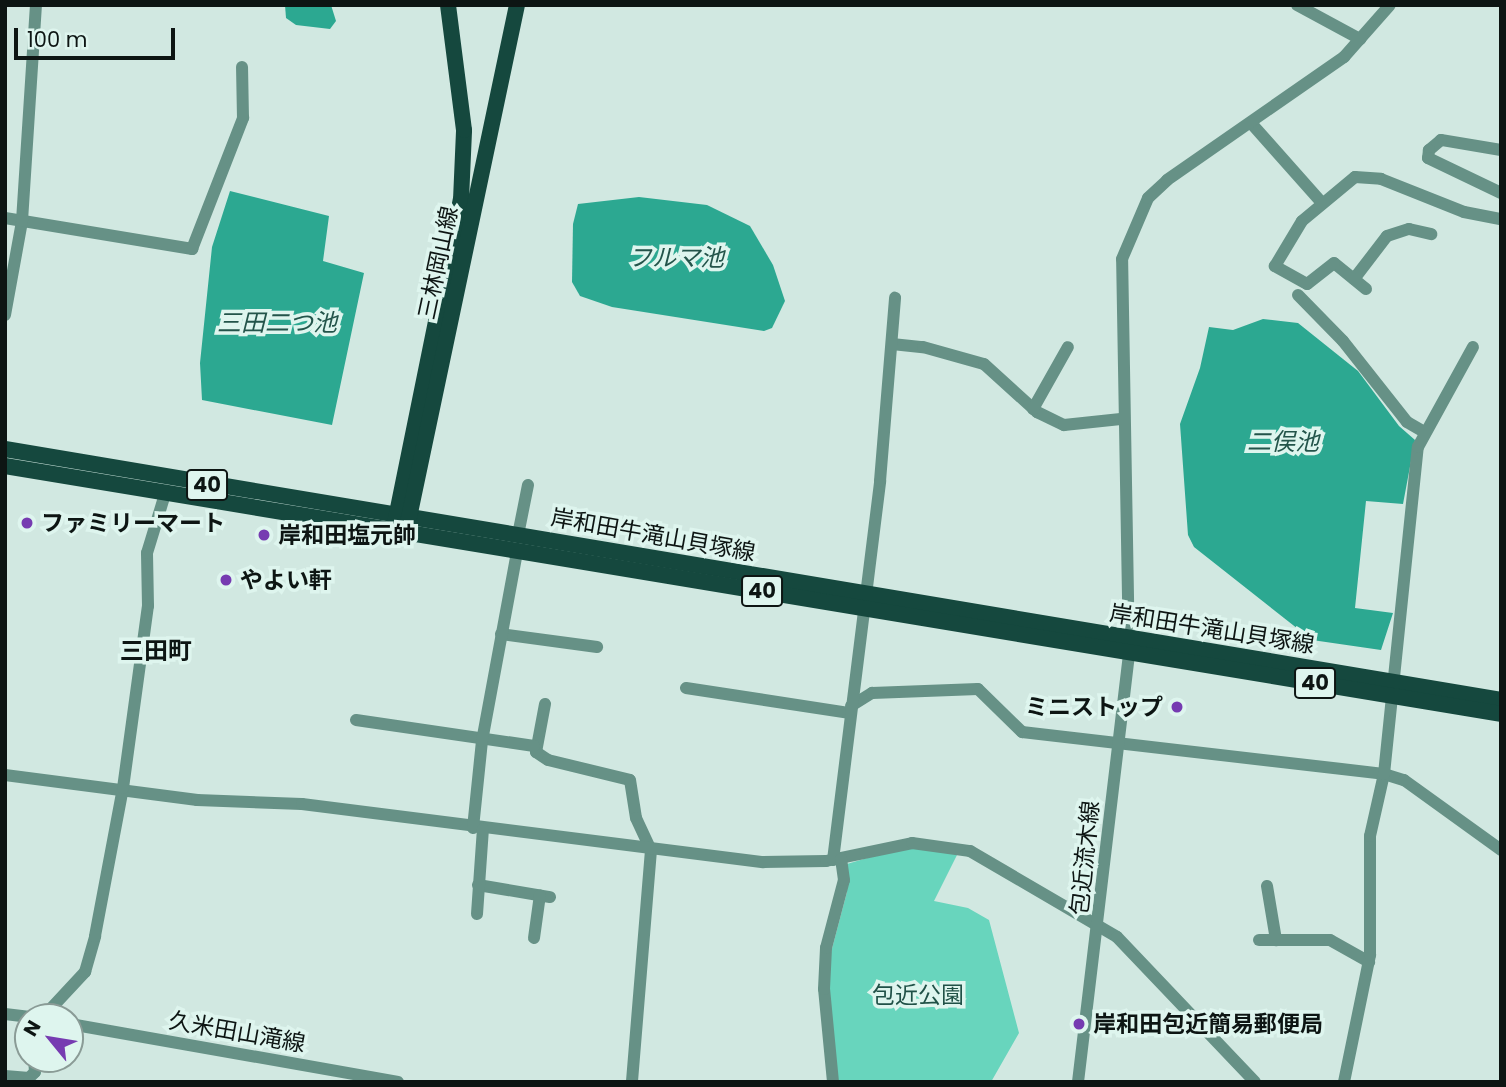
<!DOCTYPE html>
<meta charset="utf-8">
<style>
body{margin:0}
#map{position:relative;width:1506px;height:1087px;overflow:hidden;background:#d1e8e1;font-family:Poppins,"Noto Sans JP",sans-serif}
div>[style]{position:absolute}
.green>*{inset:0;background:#68d5bd}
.water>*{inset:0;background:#2ca891}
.minor>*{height:12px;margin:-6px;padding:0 6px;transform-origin:6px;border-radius:6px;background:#669186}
.major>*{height:16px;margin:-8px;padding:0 8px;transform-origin:8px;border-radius:8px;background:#15483e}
.dots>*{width:19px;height:19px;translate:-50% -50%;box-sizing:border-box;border:4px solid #def5ee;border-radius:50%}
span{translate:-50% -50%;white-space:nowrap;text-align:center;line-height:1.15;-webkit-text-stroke:7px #def5ee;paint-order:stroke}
.shield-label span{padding:2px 5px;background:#def5ee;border:2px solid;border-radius:5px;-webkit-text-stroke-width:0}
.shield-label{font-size:21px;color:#0d1513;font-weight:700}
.street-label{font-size:23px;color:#0d1513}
.poi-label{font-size:23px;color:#0d1513;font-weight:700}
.left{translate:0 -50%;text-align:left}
.right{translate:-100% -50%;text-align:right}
.park-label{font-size:23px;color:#205147}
.water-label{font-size:24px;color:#23544a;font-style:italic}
.neighbourhood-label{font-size:24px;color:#0d1513;font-weight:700}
.frame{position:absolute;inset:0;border:7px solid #0d1513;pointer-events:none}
.north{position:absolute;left:14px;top:1003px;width:70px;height:70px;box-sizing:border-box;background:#def5ee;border:2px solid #8a9b96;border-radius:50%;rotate:300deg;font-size:19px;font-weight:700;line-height:28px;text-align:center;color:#0d1513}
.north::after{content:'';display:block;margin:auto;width:24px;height:32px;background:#763bb1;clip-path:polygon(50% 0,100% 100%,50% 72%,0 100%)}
.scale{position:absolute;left:14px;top:28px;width:161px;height:32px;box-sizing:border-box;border:4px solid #0d1513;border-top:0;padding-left:9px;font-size:21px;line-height:24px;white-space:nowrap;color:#0d1513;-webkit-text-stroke:5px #def5ee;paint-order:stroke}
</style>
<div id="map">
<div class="green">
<div style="clip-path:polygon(904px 847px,959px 851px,934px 901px,968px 908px,989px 920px,1019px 1033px,991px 1082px,837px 1082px,831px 1045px,829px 960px,847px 892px,847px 864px)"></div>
</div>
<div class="water">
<div style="clip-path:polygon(285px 5px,331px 5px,336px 21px,330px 29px,296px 25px,286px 18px)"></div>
<div style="clip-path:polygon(230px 191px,329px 216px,323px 261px,364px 273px,332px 425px,202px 400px,200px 363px,212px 247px)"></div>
<div style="clip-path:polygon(639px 197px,707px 205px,750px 226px,773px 265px,785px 301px,772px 328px,764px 331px,612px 307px,580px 296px,572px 282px,573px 224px,578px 204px)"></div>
<div style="clip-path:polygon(1263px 319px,1298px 323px,1358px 371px,1399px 426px,1415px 440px,1403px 504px,1366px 501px,1355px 608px,1393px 613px,1381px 650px,1312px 640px,1194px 547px,1188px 535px,1180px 424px,1200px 368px,1209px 327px,1233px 330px)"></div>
</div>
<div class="minor">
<div style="left:1297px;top:5px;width:72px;rotate:28.4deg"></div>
<div style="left:1251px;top:123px;width:107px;rotate:48.4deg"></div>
<div style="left:1501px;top:150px;width:61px;rotate:-170.5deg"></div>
<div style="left:1441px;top:140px;width:16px;rotate:140deg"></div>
<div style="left:1429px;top:150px;width:8px;rotate:97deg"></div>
<div style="left:1428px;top:158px;width:81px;rotate:25.6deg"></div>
<div style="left:5px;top:218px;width:190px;rotate:9.4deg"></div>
<div style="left:192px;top:249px;width:141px;rotate:-68.7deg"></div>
<div style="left:243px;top:118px;width:51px;rotate:-91.1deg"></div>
<div style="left:1354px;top:279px;width:54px;rotate:-52.5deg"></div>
<div style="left:1387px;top:236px;width:23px;rotate:-18deg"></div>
<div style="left:1409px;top:229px;width:23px;rotate:13deg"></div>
<div style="left:1366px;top:289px;width:41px;rotate:-140.9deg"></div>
<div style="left:1334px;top:263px;width:34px;rotate:142deg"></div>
<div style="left:1307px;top:284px;width:37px;rotate:-151deg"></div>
<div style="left:1275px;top:266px;width:52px;rotate:-59deg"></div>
<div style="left:1302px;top:221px;width:69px;rotate:-39.7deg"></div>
<div style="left:1355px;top:177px;width:26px;rotate:4deg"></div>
<div style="left:1381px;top:179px;width:89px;rotate:21.7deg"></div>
<div style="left:1464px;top:212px;width:38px;rotate:11deg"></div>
<div style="left:1298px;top:295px;width:64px;rotate:45.6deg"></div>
<div style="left:1343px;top:341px;width:103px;rotate:51.7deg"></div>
<div style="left:1407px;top:422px;width:20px;rotate:30deg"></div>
<div style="left:5px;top:315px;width:96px;rotate:-79.7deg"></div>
<div style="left:22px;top:221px;width:216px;rotate:-86.3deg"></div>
<div style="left:892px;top:344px;width:31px;rotate:6deg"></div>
<div style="left:923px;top:347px;width:63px;rotate:15.6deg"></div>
<div style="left:984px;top:364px;width:72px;rotate:42.2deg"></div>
<div style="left:1037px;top:412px;width:30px;rotate:26deg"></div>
<div style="left:1064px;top:425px;width:57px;rotate:-6deg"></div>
<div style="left:1033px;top:409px;width:71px;rotate:-60.6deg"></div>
<div style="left:518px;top:535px;width:51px;rotate:-78.7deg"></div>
<div style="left:501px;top:634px;width:97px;rotate:7.7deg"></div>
<div style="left:686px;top:688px;width:166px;rotate:8.7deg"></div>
<div style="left:545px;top:704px;width:49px;rotate:100.6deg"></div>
<div style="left:536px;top:752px;width:14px;rotate:34deg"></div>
<div style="left:548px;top:760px;width:84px;rotate:13.7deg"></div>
<div style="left:630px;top:780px;width:38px;rotate:81deg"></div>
<div style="left:636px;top:818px;width:35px;rotate:65deg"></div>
<div style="left:651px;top:850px;width:233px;rotate:94.7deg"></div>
<div style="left:851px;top:706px;width:25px;rotate:-32deg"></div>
<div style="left:872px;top:693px;width:106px;rotate:-2.2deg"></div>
<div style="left:978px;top:689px;width:62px;rotate:44.3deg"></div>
<div style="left:1022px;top:732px;width:364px;rotate:6.6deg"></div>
<div style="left:1384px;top:774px;width:21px;rotate:17deg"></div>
<div style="left:1404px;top:780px;width:120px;rotate:35.8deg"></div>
<div style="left:356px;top:720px;width:180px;rotate:8.3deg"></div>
<div style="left:5px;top:775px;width:194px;rotate:7.4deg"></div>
<div style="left:197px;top:800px;width:105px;rotate:2.2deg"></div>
<div style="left:302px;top:804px;width:465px;rotate:7.2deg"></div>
<div style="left:763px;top:862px;width:63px;rotate:-0.9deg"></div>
<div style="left:826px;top:861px;width:88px;rotate:-11.8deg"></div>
<div style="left:912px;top:843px;width:59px;rotate:7.9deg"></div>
<div style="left:970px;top:851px;width:170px;rotate:30.3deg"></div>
<div style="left:1117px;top:937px;width:200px;rotate:46.4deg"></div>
<div style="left:473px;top:828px;width:87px;rotate:-84.1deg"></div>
<div style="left:482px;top:741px;width:192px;rotate:-79.5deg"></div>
<div style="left:833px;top:860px;width:382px;rotate:-82.9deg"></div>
<div style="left:880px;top:481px;width:184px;rotate:-85.3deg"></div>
<div style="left:478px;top:885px;width:73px;rotate:9.5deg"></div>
<div style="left:1267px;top:886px;width:55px;rotate:80.5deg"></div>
<div style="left:477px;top:914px;width:85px;rotate:-86deg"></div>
<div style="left:534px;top:938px;width:43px;rotate:-82.1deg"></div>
<div style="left:1259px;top:940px;width:71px"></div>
<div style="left:1330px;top:940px;width:45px;rotate:29.4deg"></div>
<div style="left:5px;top:1014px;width:25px;rotate:7deg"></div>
<div style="left:43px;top:1017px;width:62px;rotate:-47deg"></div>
<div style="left:85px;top:972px;width:37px;rotate:-74deg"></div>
<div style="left:95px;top:936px;width:151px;rotate:-79.3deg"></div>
<div style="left:123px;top:788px;width:184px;rotate:-82.2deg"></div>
<div style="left:148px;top:606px;width:53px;rotate:-91.1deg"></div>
<div style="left:147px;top:553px;width:65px;rotate:-73deg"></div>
<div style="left:70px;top:1024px;width:333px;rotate:10deg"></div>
<div style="left:5px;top:1076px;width:24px;rotate:5deg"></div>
<div style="left:29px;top:1078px;width:8px;rotate:-45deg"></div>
<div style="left:35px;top:1072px;width:13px;rotate:-94deg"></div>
<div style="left:833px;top:1082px;width:93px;rotate:-95.5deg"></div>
<div style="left:824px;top:989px;width:41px;rotate:-87.2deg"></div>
<div style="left:826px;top:948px;width:70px;rotate:-75.2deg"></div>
<div style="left:844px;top:880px;width:21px;rotate:-98deg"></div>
<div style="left:1078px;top:1082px;width:431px;rotate:-83.2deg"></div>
<div style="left:1129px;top:654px;width:395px;rotate:-91deg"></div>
<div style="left:1122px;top:259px;width:66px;rotate:-66.9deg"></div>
<div style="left:1148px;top:198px;width:26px;rotate:-43deg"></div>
<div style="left:1167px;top:180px;width:216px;rotate:-34.8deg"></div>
<div style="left:1344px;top:57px;width:69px;rotate:-48.5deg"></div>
<div style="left:1344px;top:1082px;width:130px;rotate:-78.4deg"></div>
<div style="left:1370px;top:955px;width:119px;rotate:-90deg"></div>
<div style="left:1370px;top:836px;width:64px;rotate:-77.3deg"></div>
<div style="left:1384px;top:774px;width:329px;rotate:-84.1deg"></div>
<div style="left:1418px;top:447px;width:114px;rotate:-61.2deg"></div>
</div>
<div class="major">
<div style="left:5px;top:449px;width:1517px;rotate:9.52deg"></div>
<div style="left:5px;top:466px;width:1516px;rotate:9.41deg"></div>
<div style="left:395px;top:523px;width:330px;rotate:-78.5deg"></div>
<div style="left:461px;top:200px;width:70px;rotate:-87.5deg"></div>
<div style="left:464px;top:130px;width:126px;rotate:-97.3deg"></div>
<div style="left:407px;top:527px;width:533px;rotate:-78.1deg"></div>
</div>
<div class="dots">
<div style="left:27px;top:523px;background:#763bb1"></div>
<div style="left:264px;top:535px;background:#763bb1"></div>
<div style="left:226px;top:580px;background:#763bb1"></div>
<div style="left:1177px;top:707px;background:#763bb1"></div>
<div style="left:1079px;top:1024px;background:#763bb1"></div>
</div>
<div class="shield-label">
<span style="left:207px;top:485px">40</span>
<span style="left:762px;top:591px">40</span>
<span style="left:1315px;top:683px">40</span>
</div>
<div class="street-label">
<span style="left:438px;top:263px;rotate:-78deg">三林岡山線</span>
<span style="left:653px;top:535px;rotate:10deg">岸和田牛滝山貝塚線</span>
<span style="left:1212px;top:629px;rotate:9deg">岸和田牛滝山貝塚線</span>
<span style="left:1085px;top:858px;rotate:-84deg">包近流木線</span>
<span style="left:237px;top:1032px;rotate:10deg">久米田山滝線</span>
</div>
<div class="poi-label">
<span class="left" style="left:41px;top:523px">ファミリーマート</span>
<span class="left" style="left:278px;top:535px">岸和田塩元帥</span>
<span class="left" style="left:240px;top:580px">やよい軒</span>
<span class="right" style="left:1163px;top:707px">ミニストップ</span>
<span class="left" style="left:1093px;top:1024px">岸和田包近簡易郵便局</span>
</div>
<div class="park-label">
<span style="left:918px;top:995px">包近公園</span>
</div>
<div class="water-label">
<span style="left:676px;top:258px">フルマ池</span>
<span style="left:277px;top:323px">三田二つ池</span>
<span style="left:1283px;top:442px">二俣池</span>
</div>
<div class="neighbourhood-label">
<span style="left:156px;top:651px">三田町</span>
</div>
<div class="frame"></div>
<div class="north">N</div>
<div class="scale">100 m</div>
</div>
